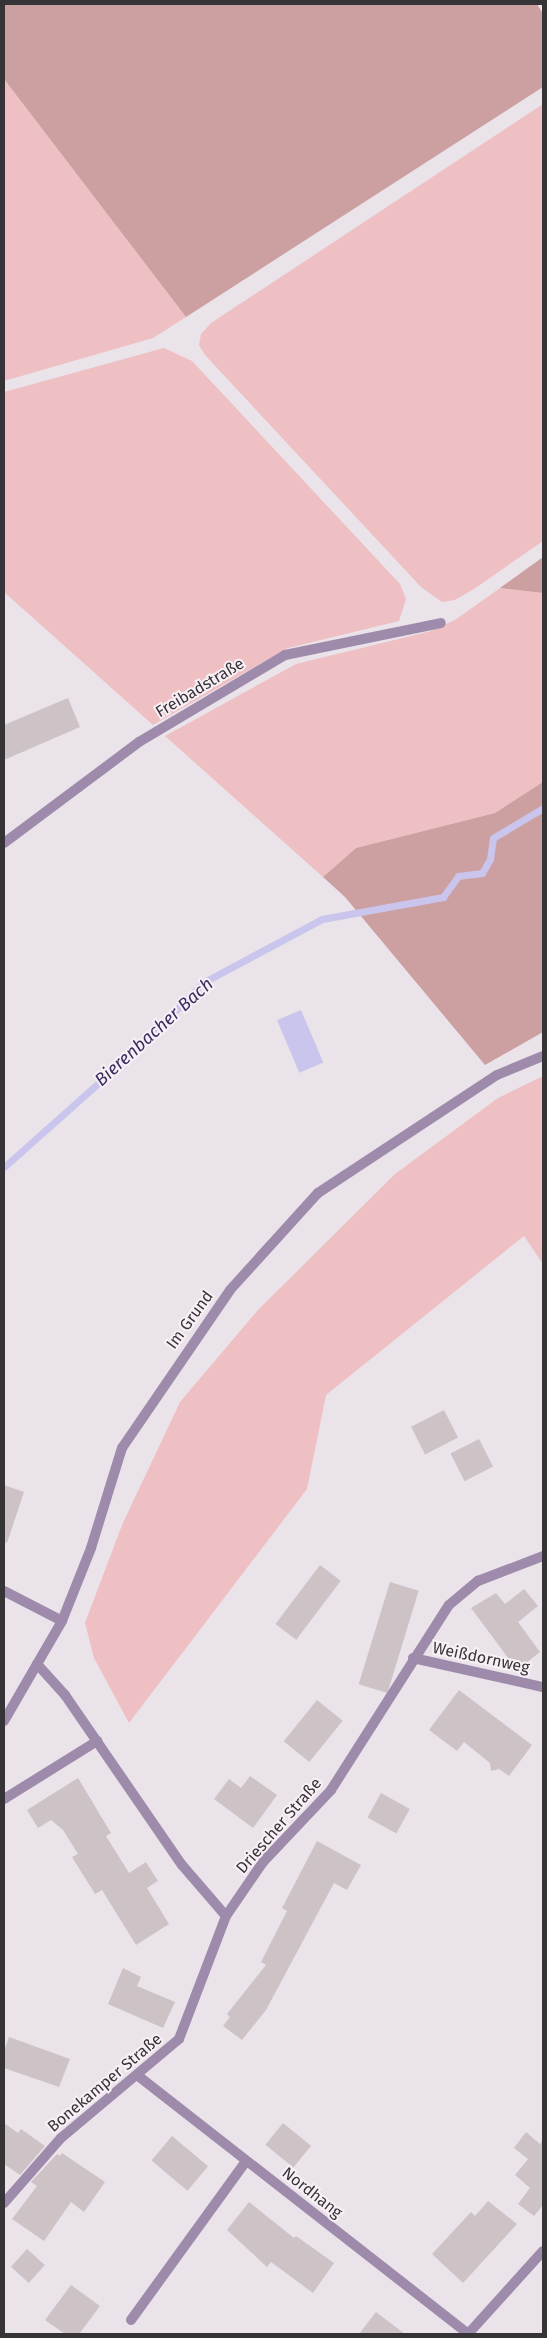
<!DOCTYPE html>
<meta charset="utf-8">
<style>
body{margin:0}
#map{position:relative;width:547px;height:2338px;overflow:hidden;background:#eae3e9;font-family:"Fira Sans",sans-serif}
div>[style]{position:absolute}
.green>*{inset:0;background:#eec0c3}
.forest>*{inset:0;background:#cc9fa1}
.water>*{inset:0;background:#c9c5ec;transform-origin:0 0}
.stream>*{height:7px;margin:-3.5px;padding:0 3.5px;transform-origin:3.5px;border-radius:3.5px;background:#c9c5ec}
.building>*{inset:0;background:#cdc3c7;transform-origin:0 0}
.lane>*{height:10px;margin:-5px;padding:0 5px;transform-origin:5px;border-radius:5px;background:#9e8bab}
.street>*{height:10px;margin:-5px;padding:0 5px;transform-origin:5px;border-radius:5px;background:#9e8bab}
span{translate:-50% -50%;white-space:nowrap;text-align:center;line-height:1.15;-webkit-text-stroke:4px #f8f0f6;paint-order:stroke}
.street-label{font-size:16px;color:#373437}
.water-label{font-size:18px;color:#382f60;font-style:italic}
.frame{position:absolute;inset:0;border:5px solid #373437;pointer-events:none}
</style>
<div id="map">
<div class="green">
<div style="clip-path:polygon(4px 79px,186px 317px,153px 338px,4px 381px)"></div>
<div style="clip-path:polygon(543px 104px,543px 541px,474px 589px,455px 600px,442px 602px,421px 587px,205px 355px,199px 345px,201px 334px,211px 323px)"></div>
<div style="clip-path:polygon(164px 348px,192px 361px,400px 584px,406px 599px,399px 621px,288px 648px,153px 725px,4px 592px,4px 392px)"></div>
<div style="clip-path:polygon(500px 588px,543px 593px,543px 782px,495px 813px,356px 848px,323px 877px,165px 736px,296px 664px,431px 631px,455px 620px)"></div>
<div style="clip-path:polygon(543px 1076px,543px 1264px,524px 1236px,326px 1395px,307px 1489px,129px 1723px,94px 1658px,85px 1623px,122px 1525px,180px 1402px,258px 1310px,395px 1174px,498px 1098px)"></div>
</div>
<div class="forest">
<div style="clip-path:polygon(4px 4px,537px 4px,543px 14px,543px 87px,186px 317px,4px 79px)"></div>
<div style="clip-path:polygon(543px 557px,543px 593px,500px 588px)"></div>
<div style="clip-path:polygon(543px 782px,543px 1032px,485px 1065px,345px 897px,323px 877px,356px 848px,495px 813px)"></div>
</div>
<div class="water">
<div style="left:301px;top:1010px;width:57px;height:26px;rotate:67deg"></div>
</div>
<div class="stream">
<div style="left:4px;top:1167px;width:183px;rotate:-41.7deg"></div>
<div style="left:141px;top:1045px;width:89px;rotate:-45deg"></div>
<div style="left:204px;top:982px;width:134px;rotate:-28.1deg"></div>
<div style="left:322px;top:919px;width:123px;rotate:-10.3deg"></div>
<div style="left:443px;top:897px;width:26px;rotate:-54deg"></div>
<div style="left:458px;top:876px;width:24px;rotate:-7deg"></div>
<div style="left:482px;top:873px;width:16px;rotate:-60deg"></div>
<div style="left:490px;top:859px;width:21px;rotate:-82deg"></div>
<div style="left:493px;top:838px;width:58px;rotate:-31deg"></div>
</div>
<div class="building">
<div style="clip-path:polygon(68px 698px,80px 727px,4px 760px,4px 725px)"></div>
<div style="left:444px;top:1410px;width:31px;height:37px;rotate:63deg"></div>
<div style="left:479px;top:1439px;width:31px;height:32px;rotate:63deg"></div>
<div style="clip-path:polygon(4px 1485px,24px 1492px,7px 1543px,4px 1542px)"></div>
<div style="left:320px;top:1565px;width:26px;height:74px;rotate:37deg"></div>
<div style="left:390px;top:1582px;width:30px;height:107px;rotate:17deg"></div>
<div style="clip-path:polygon(524px 1589px,538px 1606px,518px 1622px,540px 1652px,517px 1670px,471px 1608px,496px 1593px,505px 1604px)"></div>
<div style="clip-path:polygon(459px 1690px,532px 1745px,509px 1776px,499px 1769px,491px 1771px,490px 1763px,464px 1742px,457px 1751px,429px 1730px)"></div>
<div style="left:317px;top:1700px;width:33px;height:53px;rotate:39deg"></div>
<div style="clip-path:polygon(250px 1776px,277px 1795px,253px 1828px,214px 1799px,229px 1779px,241px 1788px)"></div>
<div style="clip-path:polygon(78px 1778px,111px 1833px,106px 1836px,129px 1873px,146px 1862px,158px 1881px,147px 1888px,169px 1924px,136px 1945px,102px 1890px,95px 1894px,72px 1857px,78px 1854px,63px 1830px,51px 1820px,38px 1828px,27px 1810px)"></div>
<div style="left:381px;top:1793px;width:33px;height:28px;rotate:29deg"></div>
<div style="clip-path:polygon(317px 1841px,361px 1865px,347px 1890px,334px 1883px,266px 2010px,242px 2040px,223px 2026px,230px 2017px,227px 2014px,266px 1965px,261px 1962px,287px 1911px,282px 1908px)"></div>
<div style="clip-path:polygon(123px 1968px,141px 1977px,137px 1986px,175px 2002px,163px 2028px,108px 2004px)"></div>
<div style="clip-path:polygon(9px 2037px,70px 2059px,59px 2087px,4px 2068px,4px 2051px)"></div>
<div style="clip-path:polygon(4px 2123px,18px 2133px,21px 2129px,45px 2146px,20px 2175px,4px 2164px)"></div>
<div style="left:283px;top:2123px;width:36px;height:28px;rotate:39deg"></div>
<div style="clip-path:polygon(526px 2132px,540px 2144px,543px 2140px,543px 2205px,534px 2216px,518px 2204px,530px 2188px,515px 2175px,528px 2159px,514px 2148px)"></div>
<div style="left:172px;top:2136px;width:47px;height:32px;rotate:40deg"></div>
<div style="clip-path:polygon(62px 2153px,105px 2182px,84px 2212px,71px 2202px,44px 2241px,12px 2219px,37px 2186px,31px 2182px,57px 2154px,60px 2156px)"></div>
<div style="clip-path:polygon(488px 2201px,517px 2224px,463px 2283px,432px 2254px,471px 2212px,475px 2216px)"></div>
<div style="clip-path:polygon(249px 2202px,294px 2238px,296px 2236px,334px 2263px,313px 2293px,271px 2262px,267px 2267px,227px 2230px)"></div>
<div style="left:27px;top:2249px;width:24px;height:24px;rotate:42deg"></div>
<div style="clip-path:polygon(71px 2285px,100px 2306px,79px 2334px,65px 2334px,45px 2320px)"></div>
<div style="clip-path:polygon(376px 2312px,405px 2334px,359px 2334px)"></div>
</div>
<div class="lane">
<div style="left:4px;top:1799px;width:110px;rotate:-31.9deg"></div>
<div style="left:131px;top:2320px;width:196px;rotate:-54.1deg"></div>
</div>
<div class="street">
<div style="left:4px;top:843px;width:169px;rotate:-36.8deg"></div>
<div style="left:139px;top:742px;width:170px;rotate:-30.8deg"></div>
<div style="left:285px;top:655px;width:159px;rotate:-11.6deg"></div>
<div style="left:4px;top:1591px;width:65px;rotate:27.3deg"></div>
<div style="left:413px;top:1658px;width:133px;rotate:12.6deg"></div>
<div style="left:37px;top:1664px;width:42px;rotate:47.9deg"></div>
<div style="left:65px;top:1695px;width:206px;rotate:55.5deg"></div>
<div style="left:182px;top:1865px;width:67px;rotate:49.2deg"></div>
<div style="left:4px;top:1721px;width:116px;rotate:-59.9deg"></div>
<div style="left:62px;top:1621px;width:79px;rotate:-68.3deg"></div>
<div style="left:91px;top:1548px;width:105px;rotate:-72.8deg"></div>
<div style="left:122px;top:1448px;width:191px;rotate:-55.6deg"></div>
<div style="left:230px;top:1290px;width:131px;rotate:-47.8deg"></div>
<div style="left:318px;top:1193px;width:214px;rotate:-33.4deg"></div>
<div style="left:497px;top:1075px;width:50px;rotate:-22.4deg"></div>
<div style="left:137px;top:2075px;width:420px;rotate:38deg"></div>
<div style="left:4px;top:2203px;width:86px;rotate:-48.8deg"></div>
<div style="left:61px;top:2138px;width:154px;rotate:-40deg"></div>
<div style="left:179px;top:2039px;width:132px;rotate:-69.1deg"></div>
<div style="left:226px;top:1916px;width:65px;rotate:-55.6deg"></div>
<div style="left:263px;top:1862px;width:99px;rotate:-46.6deg"></div>
<div style="left:331px;top:1790px;width:219px;rotate:-57.5deg"></div>
<div style="left:449px;top:1605px;width:38px;rotate:-40deg"></div>
<div style="left:478px;top:1581px;width:70px;rotate:-21deg"></div>
<div style="left:468px;top:2334px;width:112px;rotate:-47.9deg"></div>
</div>
<div class="street-label">
<span style="left:200px;top:688px;rotate:-31deg">Freibadstraße</span>
<span style="left:190px;top:1320px;rotate:-54deg">Im Grund</span>
<span style="left:481px;top:1658px;rotate:12deg">Weißdornweg</span>
<span style="left:279px;top:1826px;rotate:-49deg">Driescher Straße</span>
<span style="left:105px;top:2083px;rotate:-40deg">Bonekamper Straße</span>
<span style="left:312px;top:2193px;rotate:38deg">Nordhang</span>
</div>
<div class="water-label">
<span style="left:154px;top:1032px;rotate:-42deg">Bierenbacher Bach</span>
</div>
<div class="frame"></div>
</div>
